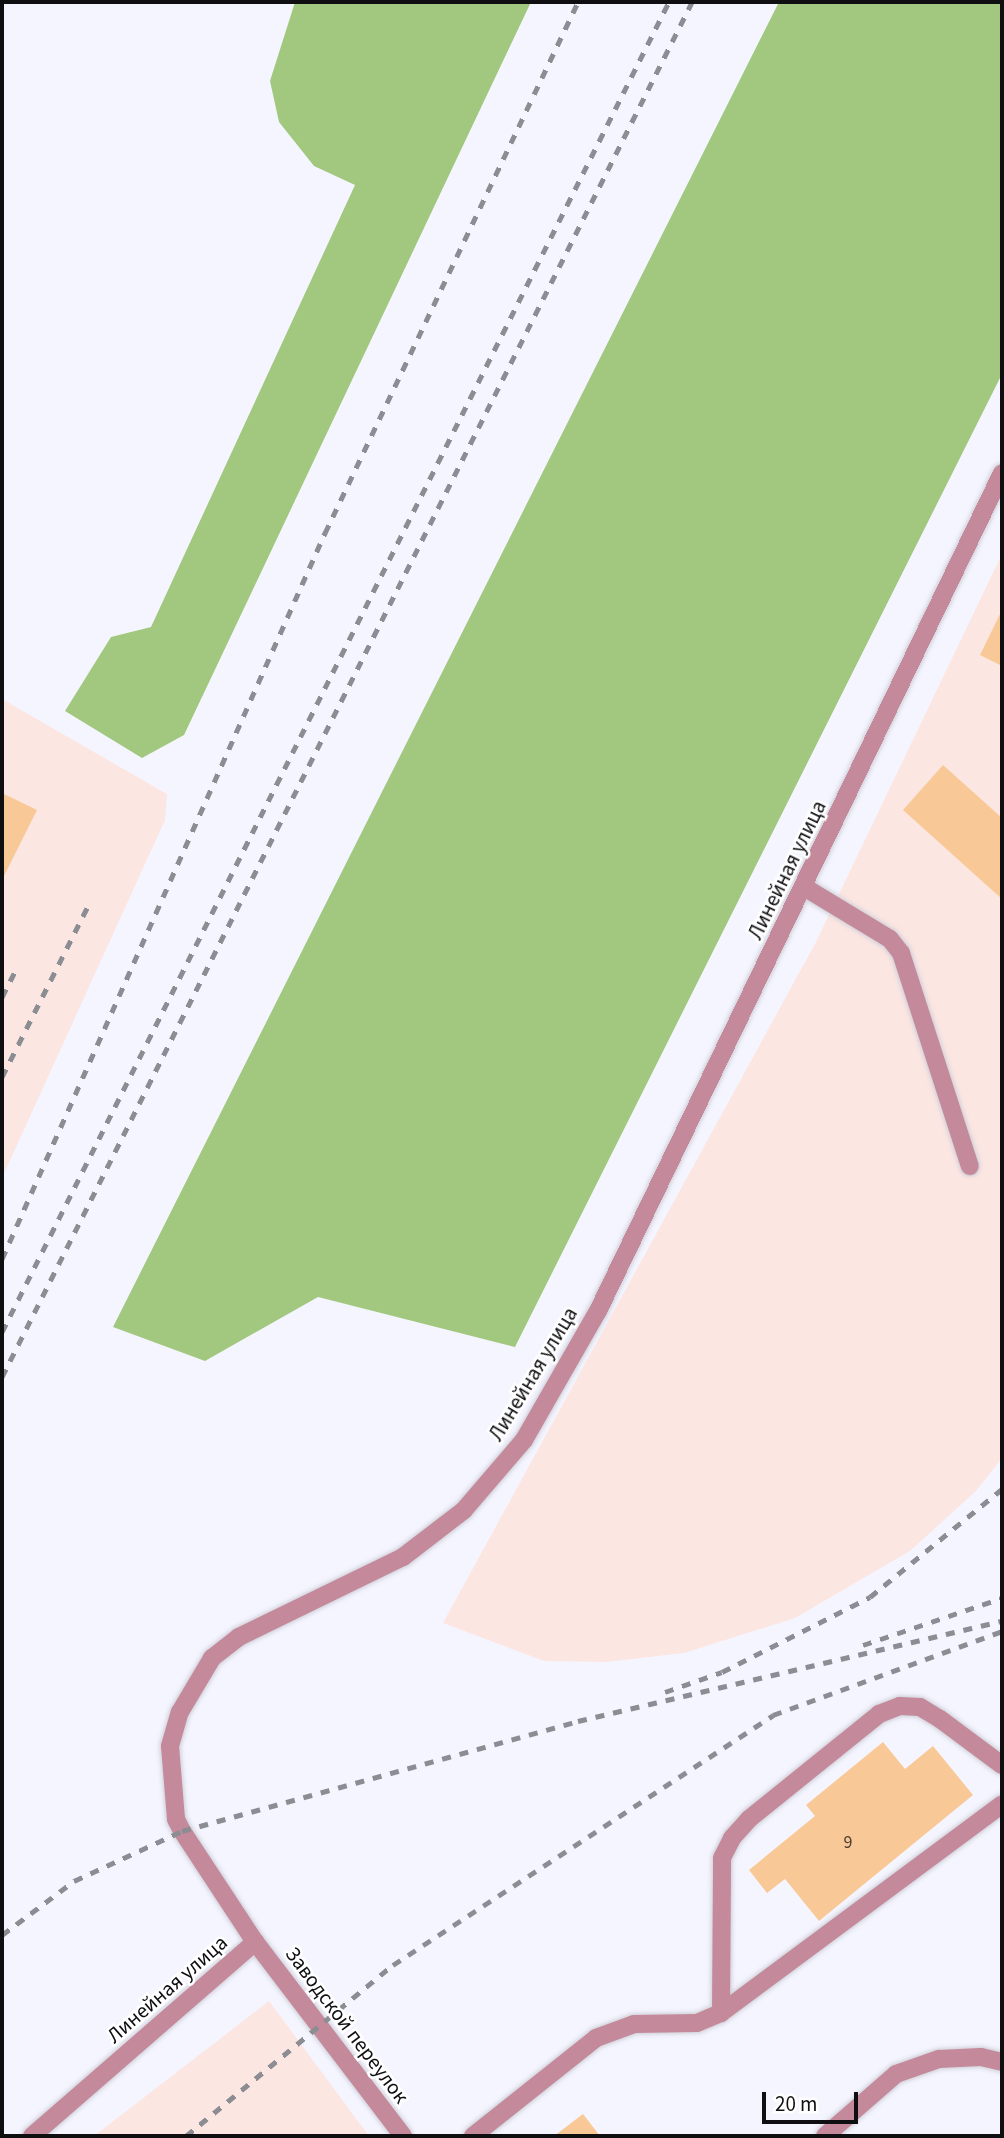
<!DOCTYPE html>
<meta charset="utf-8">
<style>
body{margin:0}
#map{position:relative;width:1004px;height:2138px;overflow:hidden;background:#f5f5ff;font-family:"Source Sans 3",sans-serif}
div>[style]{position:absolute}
.industrial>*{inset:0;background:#fce6e2}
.forest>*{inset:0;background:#a2c87f}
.building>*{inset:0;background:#f9c897}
.roads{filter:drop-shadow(0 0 2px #d0d0d9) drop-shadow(0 0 2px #d0d0d9)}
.minor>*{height:18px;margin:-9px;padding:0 9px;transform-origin:9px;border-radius:9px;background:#c4899a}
.rail>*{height:5px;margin-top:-2.5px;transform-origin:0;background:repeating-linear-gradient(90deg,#8c8c93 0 9px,transparent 0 18px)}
span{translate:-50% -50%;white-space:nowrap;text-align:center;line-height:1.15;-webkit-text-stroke:5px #fff;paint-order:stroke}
.number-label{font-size:18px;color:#4a3d33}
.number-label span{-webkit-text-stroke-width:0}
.street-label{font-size:21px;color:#0f0f12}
.frame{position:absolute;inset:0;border:4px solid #0f0f12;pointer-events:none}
.scale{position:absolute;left:762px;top:2092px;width:96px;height:32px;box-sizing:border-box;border:4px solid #0f0f12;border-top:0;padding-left:9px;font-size:21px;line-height:24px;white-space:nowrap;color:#0f0f12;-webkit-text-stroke:5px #fff;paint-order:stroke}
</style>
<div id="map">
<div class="industrial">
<div style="clip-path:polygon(1002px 554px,1002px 1458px,976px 1491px,910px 1551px,795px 1618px,684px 1653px,606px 1662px,544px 1661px,443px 1623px,816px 942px)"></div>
<div style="clip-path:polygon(2px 699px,167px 794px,165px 820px,2px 1178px)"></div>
<div style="clip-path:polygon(269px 2001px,369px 2136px,94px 2136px)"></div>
</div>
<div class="forest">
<div style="clip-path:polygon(295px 2px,531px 2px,184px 735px,142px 758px,65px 711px,111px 637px,151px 627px,355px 185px,314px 166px,279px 122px,270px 81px)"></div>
<div style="clip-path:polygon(779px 2px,1002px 2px,1002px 374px,515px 1347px,318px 1297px,205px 1361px,113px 1327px)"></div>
</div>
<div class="building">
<div style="clip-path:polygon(1002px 610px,1002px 666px,980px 655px)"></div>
<div style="clip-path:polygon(943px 765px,1002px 818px,1002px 899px,903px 810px)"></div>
<div style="clip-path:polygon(2px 793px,37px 810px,2px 880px)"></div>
<div style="clip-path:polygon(883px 1742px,905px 1769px,933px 1746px,973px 1795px,819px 1921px,785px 1879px,767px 1893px,749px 1870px,815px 1816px,806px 1805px)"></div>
<div style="clip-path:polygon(583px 2114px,600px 2136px,554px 2136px)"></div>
</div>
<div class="roads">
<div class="minor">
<div style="left:804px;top:887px;width:100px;rotate:31.2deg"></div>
<div style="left:890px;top:939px;width:18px;rotate:52deg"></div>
<div style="left:901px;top:953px;width:224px;rotate:72.1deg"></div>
<div style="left:721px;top:2013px;width:155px;rotate:-89.6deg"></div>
<div style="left:722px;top:1858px;width:22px;rotate:-63deg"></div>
<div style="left:732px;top:1838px;width:25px;rotate:-48deg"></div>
<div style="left:749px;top:1819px;width:167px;rotate:-38.9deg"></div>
<div style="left:879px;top:1714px;width:22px;rotate:-21deg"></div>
<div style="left:900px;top:1706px;width:20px;rotate:3deg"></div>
<div style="left:920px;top:1707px;width:23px;rotate:31deg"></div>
<div style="left:940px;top:1719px;width:77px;rotate:36.6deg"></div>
<div style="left:32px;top:2136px;width:296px;rotate:-41deg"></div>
<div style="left:403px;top:2136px;width:244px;rotate:-127.3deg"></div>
<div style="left:255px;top:1942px;width:133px;rotate:-123.3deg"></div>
<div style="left:182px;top:1831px;width:13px;rotate:-117deg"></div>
<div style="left:176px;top:1819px;width:73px;rotate:-94.7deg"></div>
<div style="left:170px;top:1746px;width:35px;rotate:-74deg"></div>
<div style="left:180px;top:1712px;width:63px;rotate:-59.3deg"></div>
<div style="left:212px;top:1658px;width:34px;rotate:-38deg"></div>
<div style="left:239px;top:1637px;width:182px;rotate:-26deg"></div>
<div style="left:403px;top:1557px;width:77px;rotate:-37.6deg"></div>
<div style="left:464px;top:1510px;width:92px;rotate:-49.4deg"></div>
<div style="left:524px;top:1440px;width:149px;rotate:-60.2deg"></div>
<div style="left:598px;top:1311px;width:930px;rotate:-64.26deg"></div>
<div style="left:473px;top:2136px;width:157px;rotate:-38.5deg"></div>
<div style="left:596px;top:2038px;width:40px;rotate:-20.2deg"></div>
<div style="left:634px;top:2024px;width:63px;rotate:-0.9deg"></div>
<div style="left:697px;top:2023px;width:26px;rotate:-23deg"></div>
<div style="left:721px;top:2013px;width:350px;rotate:-36.6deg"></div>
<div style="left:825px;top:2136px;width:94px;rotate:-41.1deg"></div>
<div style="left:896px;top:2074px;width:46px;rotate:-19.2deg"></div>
<div style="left:939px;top:2059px;width:42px;rotate:-2.7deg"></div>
<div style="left:981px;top:2057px;width:22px;rotate:13deg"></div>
</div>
</div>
<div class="rail">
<div style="left:2px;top:997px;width:31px;rotate:-63deg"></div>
<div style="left:2px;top:1077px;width:191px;rotate:-63.3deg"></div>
<div style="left:2px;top:1259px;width:795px;rotate:-66.02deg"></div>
<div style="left:325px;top:533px;width:588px;rotate:-64.52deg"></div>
<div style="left:2px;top:1332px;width:1488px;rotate:-63.37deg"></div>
<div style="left:2px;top:1377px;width:1538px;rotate:-63.35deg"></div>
<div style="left:863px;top:1645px;width:147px;rotate:-18.7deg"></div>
<div style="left:665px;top:1692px;width:60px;rotate:-19.3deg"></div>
<div style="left:722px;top:1672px;width:166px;rotate:-26.9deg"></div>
<div style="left:870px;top:1597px;width:171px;rotate:-39.3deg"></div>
<div style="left:2px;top:1935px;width:90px;rotate:-36.9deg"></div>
<div style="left:74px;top:1881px;width:119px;rotate:-24.8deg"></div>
<div style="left:182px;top:1831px;width:411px;rotate:-15.5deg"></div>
<div style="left:578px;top:1721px;width:436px;rotate:-13.3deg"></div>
<div style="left:186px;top:2136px;width:268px;rotate:-39.6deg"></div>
<div style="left:393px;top:1965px;width:455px;rotate:-33.3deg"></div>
<div style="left:773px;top:1715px;width:244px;rotate:-20.1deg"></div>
</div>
<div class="number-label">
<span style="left:848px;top:1843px">9</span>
</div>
<div class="street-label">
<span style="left:787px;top:870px;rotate:-64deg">Линейная улица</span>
<span style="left:533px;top:1374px;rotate:-59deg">Линейная улица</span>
<span style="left:167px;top:1989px;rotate:-41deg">Линейная улица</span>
<span style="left:347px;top:2025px;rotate:53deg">Заводской переулок</span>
</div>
<div class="frame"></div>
<div class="scale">20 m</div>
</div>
